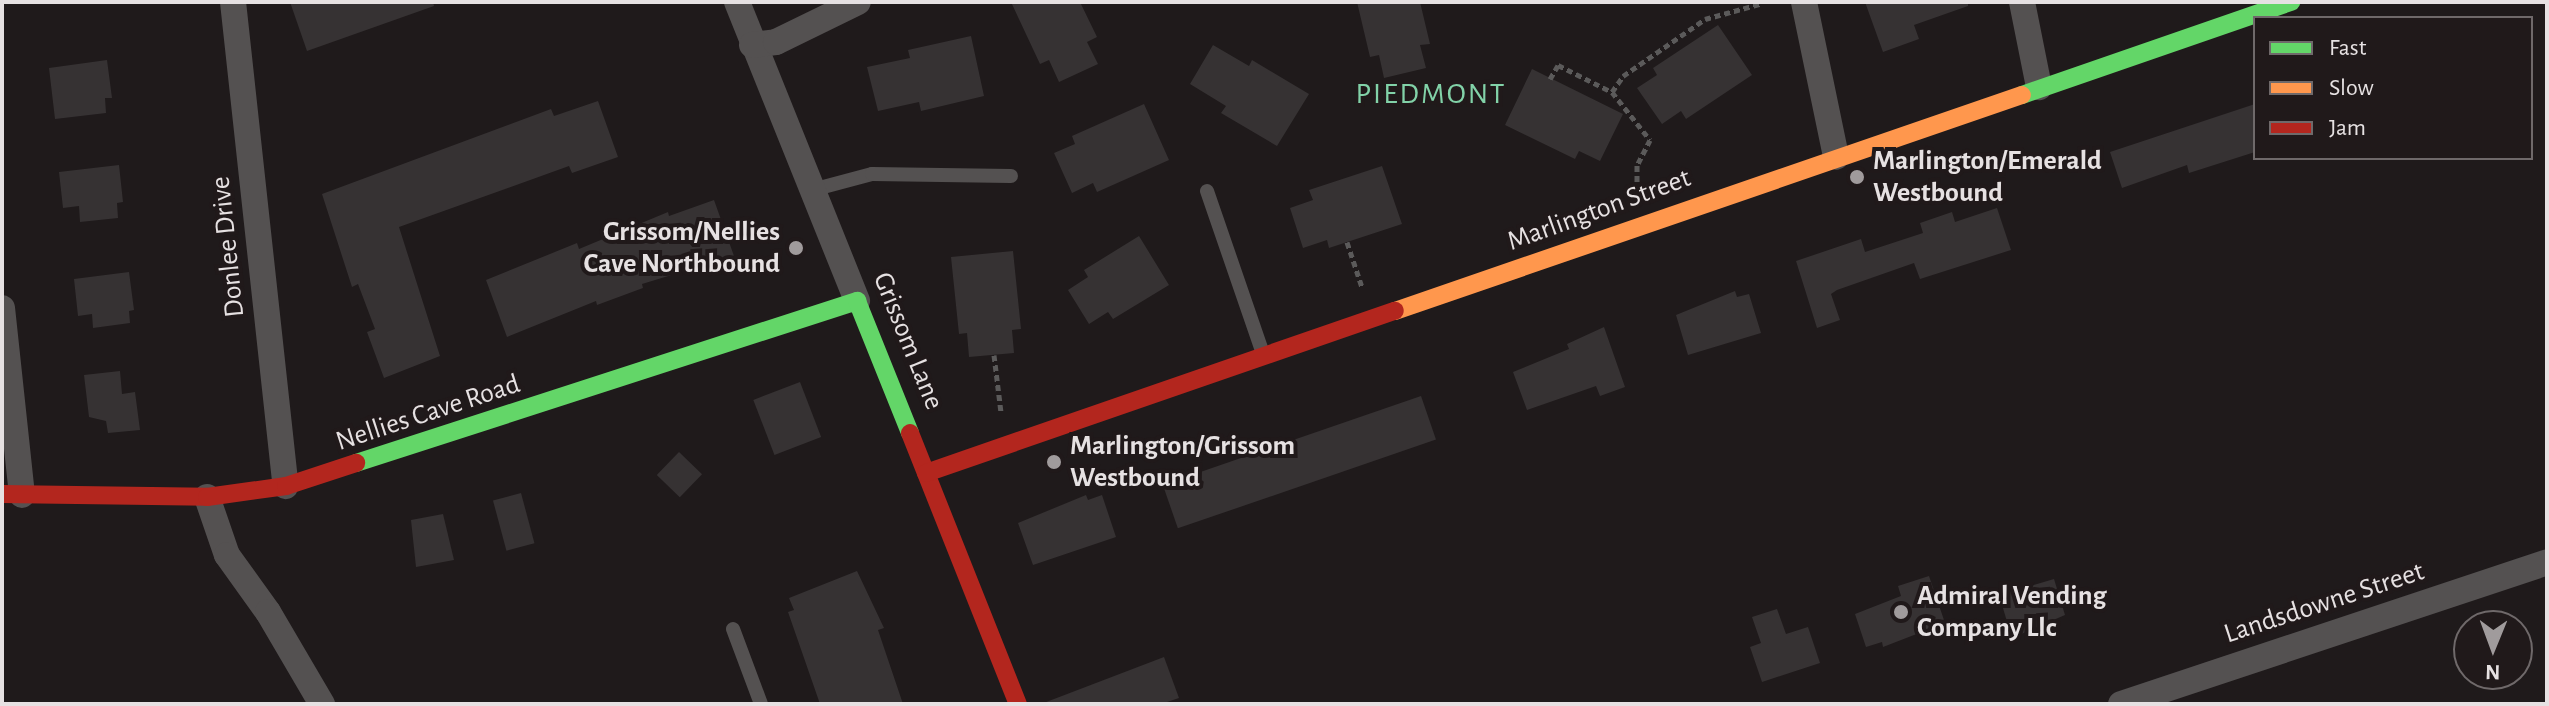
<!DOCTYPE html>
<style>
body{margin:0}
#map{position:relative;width:2549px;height:706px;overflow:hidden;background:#1f1a1b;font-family:"Alegreya Sans",sans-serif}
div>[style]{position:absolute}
.building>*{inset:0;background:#363233;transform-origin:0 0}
.path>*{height:5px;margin-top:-2.5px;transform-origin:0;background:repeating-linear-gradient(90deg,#5b5a5a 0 6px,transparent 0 10px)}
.lane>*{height:14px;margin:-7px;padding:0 7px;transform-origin:7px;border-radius:7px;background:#545151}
.street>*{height:26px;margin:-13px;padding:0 13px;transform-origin:13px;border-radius:13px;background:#545151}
.fast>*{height:18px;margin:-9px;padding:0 9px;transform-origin:9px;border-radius:9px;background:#63d668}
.slow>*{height:18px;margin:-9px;padding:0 9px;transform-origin:9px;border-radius:9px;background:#ff974d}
.jam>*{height:18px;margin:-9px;padding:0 9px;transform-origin:9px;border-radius:9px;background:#b3261e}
.dots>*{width:22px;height:22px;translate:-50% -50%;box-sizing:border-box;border:4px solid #20191a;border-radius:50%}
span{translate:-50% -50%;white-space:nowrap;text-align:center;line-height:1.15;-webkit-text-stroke:8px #20191a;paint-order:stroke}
.poi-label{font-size:28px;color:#e6e1e2;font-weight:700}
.left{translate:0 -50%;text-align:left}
.right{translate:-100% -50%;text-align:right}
.street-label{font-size:28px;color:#e6e1e2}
.neighbourhood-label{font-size:30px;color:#82d2a8;letter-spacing:2px}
.frame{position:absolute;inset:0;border:4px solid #e6e1e2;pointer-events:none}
.legend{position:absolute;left:2253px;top:16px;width:280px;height:144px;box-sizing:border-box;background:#20191a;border:2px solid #6f696a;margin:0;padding:10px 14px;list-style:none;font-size:24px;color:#e6e1e2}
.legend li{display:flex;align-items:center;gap:16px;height:40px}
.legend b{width:40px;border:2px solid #6f696a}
.north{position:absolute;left:2453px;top:610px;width:80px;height:80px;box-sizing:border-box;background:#20191a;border:2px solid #6f696a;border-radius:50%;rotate:181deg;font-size:22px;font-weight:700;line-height:32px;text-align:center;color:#e6e1e2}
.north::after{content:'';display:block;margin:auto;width:28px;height:36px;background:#a09b9c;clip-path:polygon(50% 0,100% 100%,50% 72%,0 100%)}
</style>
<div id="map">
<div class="building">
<div style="clip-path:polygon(290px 2px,433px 2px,434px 6px,307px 51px)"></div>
<div style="clip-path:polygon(1011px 2px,1080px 2px,1097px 37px,1087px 42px,1098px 64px,1059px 82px,1049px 60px,1040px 64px)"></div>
<div style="clip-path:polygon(1357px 2px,1420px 2px,1430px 44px,1420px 45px,1426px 68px,1384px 78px,1379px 55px,1370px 57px)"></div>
<div style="clip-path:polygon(1865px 2px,1968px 2px,1968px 6px,1914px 25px,1919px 39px,1883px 52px)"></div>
<div style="clip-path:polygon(1718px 25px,1752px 75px,1686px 119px,1681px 111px,1662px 124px,1637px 88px,1657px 75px,1653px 68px)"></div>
<div style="clip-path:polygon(971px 36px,984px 96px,921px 111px,919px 102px,878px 111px,867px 67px,910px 58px,908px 50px)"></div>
<div style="clip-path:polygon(1213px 45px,1249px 66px,1252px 60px,1309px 94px,1277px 146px,1221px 113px,1226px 106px,1190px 84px)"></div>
<div style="clip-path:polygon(107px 60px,112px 98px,105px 98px,106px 113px,55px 119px,49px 68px)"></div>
<div style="clip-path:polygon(1532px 69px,1623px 114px,1600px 161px,1579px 151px,1575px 159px,1505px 125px)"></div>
<div style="clip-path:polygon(598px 101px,618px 157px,572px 173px,569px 166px,399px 227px,440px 356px,384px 378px,367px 332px,375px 329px,358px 284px,352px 287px,322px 194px,551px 109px,554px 116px)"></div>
<div style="clip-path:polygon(1144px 104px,1169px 160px,1097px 192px,1093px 183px,1072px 193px,1054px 153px,1075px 144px,1072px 136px)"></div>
<div style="clip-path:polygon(2255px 104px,2255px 152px,2189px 173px,2187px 165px,2122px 188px,2110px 152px)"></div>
<div style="clip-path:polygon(119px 165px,123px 202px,117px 203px,118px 218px,80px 222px,79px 206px,63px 208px,59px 172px)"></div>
<div style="clip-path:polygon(1382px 166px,1402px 224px,1329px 248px,1327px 240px,1303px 248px,1290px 208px,1313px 200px,1309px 190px)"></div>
<div style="clip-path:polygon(714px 200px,734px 256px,642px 284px,643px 288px,597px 305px,596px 301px,507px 337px,486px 280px,577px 243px,579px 249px,668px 212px,669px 216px)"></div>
<div style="clip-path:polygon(1997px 208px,2011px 250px,1920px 279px,1914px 263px,1837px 290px,1831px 294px,1840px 320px,1817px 328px,1796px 261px,1861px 239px,1865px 252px,1923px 233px,1920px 223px,1952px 212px,1955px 222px)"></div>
<div style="clip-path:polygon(1139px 236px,1169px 285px,1113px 319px,1108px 312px,1089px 324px,1068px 290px,1088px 277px,1084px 270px)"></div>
<div style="clip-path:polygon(1013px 251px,1021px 329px,1012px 330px,1014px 353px,969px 357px,967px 333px,959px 334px,951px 257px)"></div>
<div style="clip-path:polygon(129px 272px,134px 310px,129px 311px,130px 323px,93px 328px,92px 314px,78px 316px,74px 279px)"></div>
<div style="clip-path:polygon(1735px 291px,1737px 297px,1749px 294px,1761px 333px,1688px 355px,1676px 315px)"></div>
<div style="clip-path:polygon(1604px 327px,1625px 387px,1600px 396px,1596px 386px,1527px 410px,1513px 372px,1569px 349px,1567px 344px)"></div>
<div style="clip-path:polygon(120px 371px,122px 394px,135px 392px,140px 430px,108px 433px,106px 421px,89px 417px,84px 375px)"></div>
<div style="left:800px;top:382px;width:59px;height:50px;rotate:69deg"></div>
<div style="left:1421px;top:396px;width:46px;height:273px;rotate:71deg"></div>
<div style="left:679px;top:452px;width:32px;height:32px;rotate:44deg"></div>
<div style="left:521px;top:493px;width:52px;height:29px;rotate:75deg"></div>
<div style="clip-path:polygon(1086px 495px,1088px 500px,1102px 495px,1116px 537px,1033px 565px,1018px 523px)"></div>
<div style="clip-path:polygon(443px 514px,454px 560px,416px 567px,411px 520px)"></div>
<div style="clip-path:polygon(857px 571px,884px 628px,878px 630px,903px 704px,820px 704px,788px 612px,794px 610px,789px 598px)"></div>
<div style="clip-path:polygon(1929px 576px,1945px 623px,1883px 647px,1882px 642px,1866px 647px,1855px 614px,1901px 596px,1898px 586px)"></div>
<div style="clip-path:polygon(2054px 579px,2065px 615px,2012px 638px,1999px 595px)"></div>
<div style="clip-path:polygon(1777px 609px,1786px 634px,1808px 627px,1820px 663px,1762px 682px,1750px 647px,1761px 643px,1752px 617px)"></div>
<div style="clip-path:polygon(1164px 657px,1179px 698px,1161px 704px,1041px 704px)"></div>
</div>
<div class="path">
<div style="left:1550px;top:79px;width:16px;rotate:-60deg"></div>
<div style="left:1558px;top:65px;width:60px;rotate:26.6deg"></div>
<div style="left:1612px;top:92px;width:61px;rotate:51.6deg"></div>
<div style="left:1650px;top:140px;width:28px;rotate:117deg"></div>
<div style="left:1637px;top:165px;width:30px;rotate:90deg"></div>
<div style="left:1612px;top:92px;width:19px;rotate:-55deg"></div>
<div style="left:1623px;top:76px;width:100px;rotate:-34.8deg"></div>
<div style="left:1705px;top:19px;width:57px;rotate:-15.3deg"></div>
<div style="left:1347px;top:242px;width:47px;rotate:71.6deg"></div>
<div style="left:994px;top:355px;width:57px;rotate:83deg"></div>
</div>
<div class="lane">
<div style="left:812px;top:190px;width:62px;rotate:-14.9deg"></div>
<div style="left:872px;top:174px;width:139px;rotate:0.8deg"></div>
<div style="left:1207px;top:191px;width:176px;rotate:71deg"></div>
<div style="left:733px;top:629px;width:80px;rotate:69.5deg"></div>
</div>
<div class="street">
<div style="left:233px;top:2px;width:487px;rotate:83.8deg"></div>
<div style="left:737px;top:2px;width:322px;rotate:68.1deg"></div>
<div style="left:1804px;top:2px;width:158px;rotate:78.3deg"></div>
<div style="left:2022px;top:2px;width:87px;rotate:78.7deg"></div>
<div style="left:752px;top:45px;width:24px;rotate:-7deg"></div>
<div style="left:776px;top:42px;width:91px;rotate:-26deg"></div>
<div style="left:2px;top:308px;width:188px;rotate:83.9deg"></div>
<div style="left:207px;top:497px;width:61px;rotate:71deg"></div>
<div style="left:227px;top:555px;width:70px;rotate:54.3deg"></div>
<div style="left:268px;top:612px;width:107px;rotate:59.6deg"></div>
<div style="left:2121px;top:704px;width:449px;rotate:-18.4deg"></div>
</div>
<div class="fast">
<div style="left:2022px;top:95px;width:285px;rotate:-19.1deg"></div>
<div style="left:356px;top:463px;width:527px;rotate:-17.92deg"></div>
<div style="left:857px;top:301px;width:142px;rotate:68.1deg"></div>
</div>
<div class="slow">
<div style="left:1395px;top:311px;width:663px;rotate:-19.01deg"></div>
</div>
<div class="jam">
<div style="left:910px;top:433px;width:292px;rotate:68.3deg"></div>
<div style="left:926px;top:473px;width:496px;rotate:-19.1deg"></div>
<div style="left:2px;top:494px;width:205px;rotate:0.8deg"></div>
<div style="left:207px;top:497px;width:80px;rotate:-7.9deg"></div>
<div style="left:286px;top:486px;width:74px;rotate:-18.2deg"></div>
</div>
<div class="dots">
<div style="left:1857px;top:177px;background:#a09b9c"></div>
<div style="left:796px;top:248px;background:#a09b9c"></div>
<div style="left:1054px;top:462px;background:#a09b9c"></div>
<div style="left:1901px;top:612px;background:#a09b9c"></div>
</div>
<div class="poi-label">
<span class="left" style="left:1873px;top:177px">Marlington/Emerald<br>Westbound</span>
<span class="right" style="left:780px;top:248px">Grissom/Nellies<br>Cave Northbound</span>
<span class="left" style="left:1070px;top:462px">Marlington/Grissom<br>Westbound</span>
<span class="left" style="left:1917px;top:612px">Admiral Vending<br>Company Llc</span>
</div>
<div class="street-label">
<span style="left:1599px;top:210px;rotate:-20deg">Marlington Street</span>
<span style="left:228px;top:247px;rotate:-96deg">Donlee Drive</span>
<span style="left:908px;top:341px;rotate:68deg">Grissom Lane</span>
<span style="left:428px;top:413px;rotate:-18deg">Nellies Cave Road</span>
<span style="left:2324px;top:603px;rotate:-18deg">Landsdowne Street</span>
</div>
<div class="neighbourhood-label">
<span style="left:1431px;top:94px">PIEDMONT</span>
</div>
<div class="frame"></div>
<ul class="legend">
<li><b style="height:10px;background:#63d668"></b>Fast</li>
<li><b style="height:10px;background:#ff974d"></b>Slow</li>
<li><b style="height:10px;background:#b3261e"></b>Jam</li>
</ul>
<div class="north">N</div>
</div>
